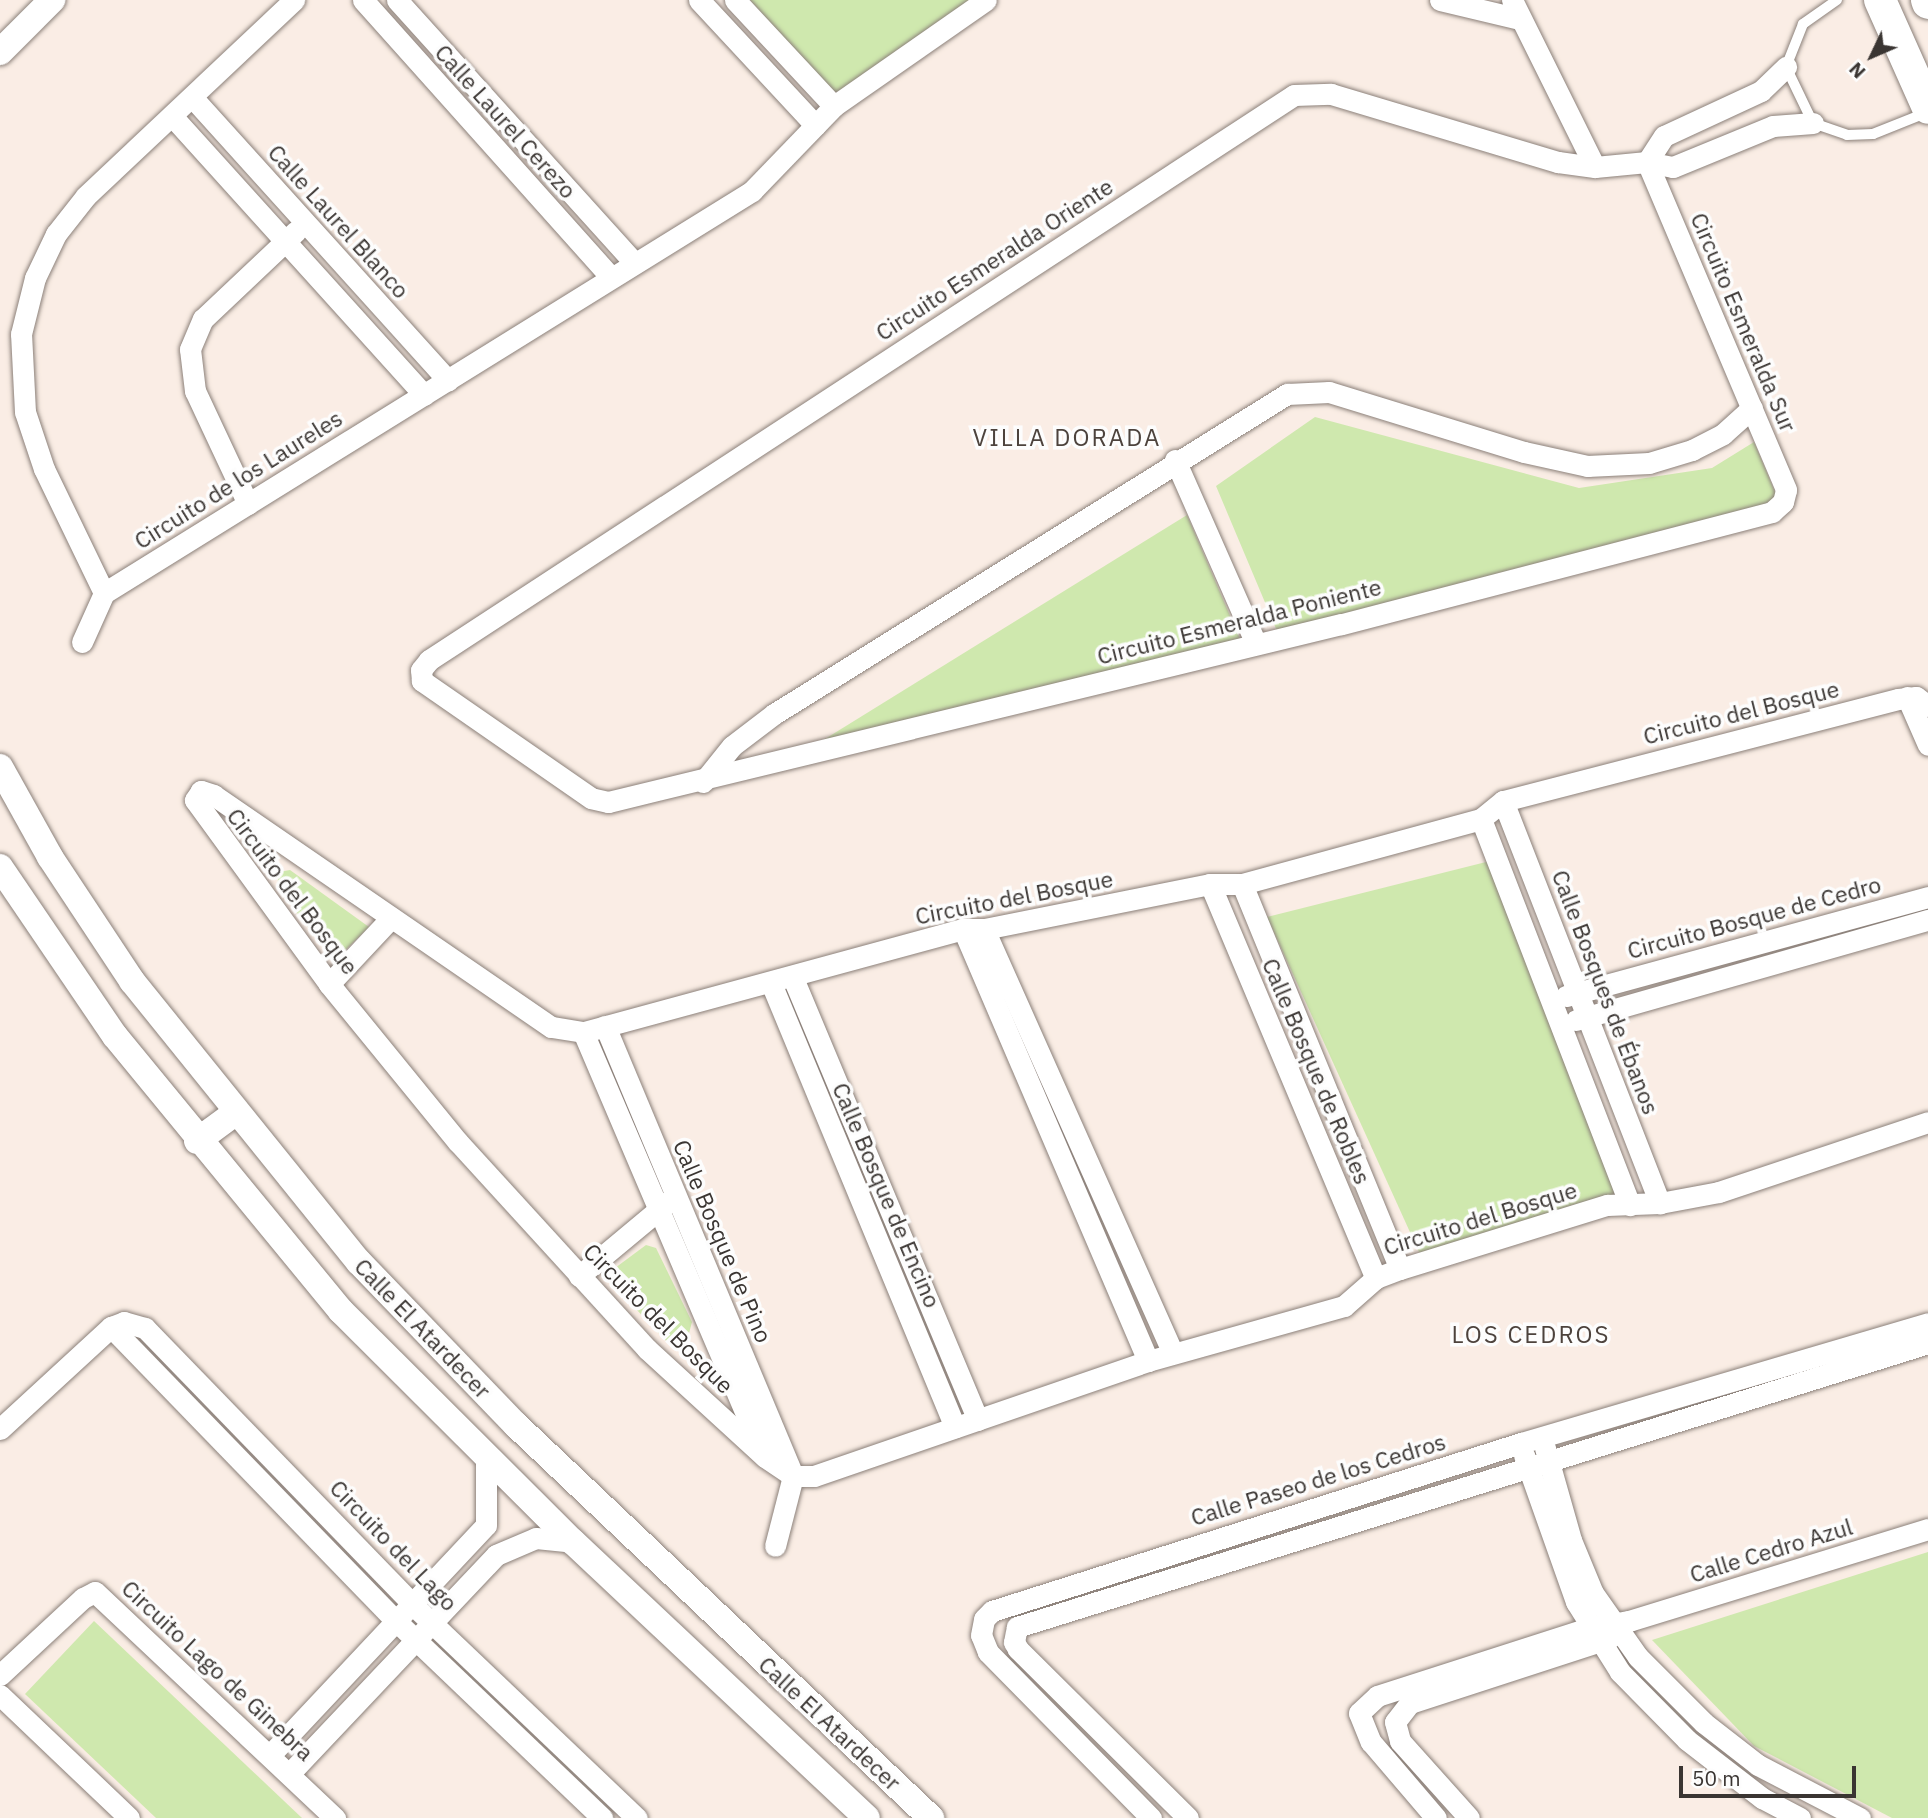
<!DOCTYPE html>
<meta charset="utf-8">
<style>
body{margin:0}
#map{position:relative;width:1928px;height:1818px;overflow:hidden;background:#faede5;font-family:"IBM Plex Sans",sans-serif}
div>[style]{position:absolute}
.green>*{inset:0;background:#cfe8ae}
.roads{filter:drop-shadow(0 0 2px #8b8079) drop-shadow(0 0 2px #8b8079)}
.service>*{height:10px;margin:-5px;padding:0 5px;transform-origin:5px;border-radius:5px;background:#fff}
.minor>*{height:21px;margin:-10.5px;padding:0 10.5px;transform-origin:10.5px;border-radius:10.5px;background:#fff}
.tertiary>*{height:26px;margin:-13px;padding:0 13px;transform-origin:13px;border-radius:13px;background:#fff}
.primary>*{height:32px;margin:-16px;padding:0 16px;transform-origin:16px;border-radius:16px;background:#fff}
span{translate:-50% -50%;white-space:nowrap;text-align:center;line-height:1.15;-webkit-text-stroke:7px #fdfdfd;paint-order:stroke}
.street-label{font-size:23px;color:#3a3532}
.neighbourhood-label{font-size:24px;color:#4d433d;letter-spacing:2px}
.north{position:absolute;left:1837px;top:21px;width:70px;height:70px;-webkit-text-stroke:5px #fdfdfd;paint-order:stroke;rotate:226deg;font-size:19px;font-weight:700;line-height:28px;text-align:center;color:#3a3532}
.north::after{content:'';display:block;margin:auto;width:24px;height:32px;background:#3a3532;clip-path:polygon(50% 0,100% 100%,50% 72%,0 100%)}
.scale{position:absolute;left:1679px;top:1766px;width:177px;height:32px;box-sizing:border-box;border:4px solid #3a3532;border-top:0;padding-left:9px;font-size:21px;line-height:24px;white-space:nowrap;color:#3a3532;-webkit-text-stroke:5px #fdfdfd;paint-order:stroke}
</style>
<div id="map">
<div class="green">
<div style="clip-path:polygon(750px 0,992px 0,843px 103px)"></div>
<div style="clip-path:polygon(1315px 417px,1579px 488px,1712px 468px,1754px 442px,1781px 506px,1277px 631px,1216px 486px)"></div>
<div style="clip-path:polygon(1187px 515px,1246px 653px,770px 773px)"></div>
<div style="clip-path:polygon(1494px 860px,1628px 1193px,1424px 1263px,1267px 917px)"></div>
<div style="clip-path:polygon(290px 870px,369px 927px,334px 961px,277px 887px,279px 872px)"></div>
<div style="clip-path:polygon(646px 1245px,656px 1248px,692px 1322px,688px 1337px,671px 1346px,618px 1290px,615px 1268px)"></div>
<div style="clip-path:polygon(1928px 1552px,1928px 1818px,1892px 1818px,1754px 1746px,1652px 1640px)"></div>
<div style="clip-path:polygon(94px 1621px,302px 1818px,156px 1818px,25px 1694px)"></div>
</div>
<div class="roads">
<div class="service">
<div style="left:1837px;top:0;width:42px;rotate:144.8deg"></div>
<div style="left:1803px;top:24px;width:46px;rotate:111.6deg"></div>
<div style="left:1786px;top:67px;width:62px;rotate:64.3deg"></div>
<div style="left:1813px;top:123px;width:36px;rotate:19deg"></div>
<div style="left:1847px;top:135px;width:26px;rotate:-2deg"></div>
<div style="left:1873px;top:134px;width:59px;rotate:-21.8deg"></div>
</div>
<div class="minor">
<div style="left:363px;top:0;width:372px;rotate:48.2deg"></div>
<div style="left:397px;top:0;width:353px;rotate:47.9deg"></div>
<div style="left:699px;top:0;width:171px;rotate:47.1deg"></div>
<div style="left:735px;top:0;width:145px;rotate:47deg"></div>
<div style="left:1440px;top:0;width:82px;rotate:13.4deg"></div>
<div style="left:1512px;top:0;width:186px;rotate:63.6deg"></div>
<div style="left:192px;top:97px;width:382px;rotate:47.9deg"></div>
<div style="left:172px;top:116px;width:376px;rotate:47.9deg"></div>
<div style="left:1647px;top:162px;width:356px;rotate:67deg"></div>
<div style="left:1786px;top:490px;width:12px;rotate:104deg"></div>
<div style="left:1783px;top:502px;width:15px;rotate:138deg"></div>
<div style="left:1772px;top:512px;width:445px;rotate:165.4deg"></div>
<div style="left:1341px;top:624px;width:754px;rotate:166.35deg"></div>
<div style="left:608px;top:802px;width:17px;rotate:-167deg"></div>
<div style="left:591px;top:798px;width:206px;rotate:-145.3deg"></div>
<div style="left:422px;top:681px;width:11px;rotate:-95deg"></div>
<div style="left:421px;top:670px;width:13px;rotate:-51deg"></div>
<div style="left:429px;top:660px;width:1033px;rotate:-33.15deg"></div>
<div style="left:1294px;top:95px;width:37px;rotate:-2deg"></div>
<div style="left:1331px;top:94px;width:237px;rotate:16.7deg"></div>
<div style="left:1558px;top:162px;width:37px;rotate:8deg"></div>
<div style="left:1595px;top:167px;width:52px;rotate:-5.5deg"></div>
<div style="left:1647px;top:162px;width:26px;rotate:11deg"></div>
<div style="left:1673px;top:167px;width:108px;rotate:-22.3deg"></div>
<div style="left:1773px;top:126px;width:40px;rotate:-4.3deg"></div>
<div style="left:1647px;top:162px;width:31px;rotate:-57deg"></div>
<div style="left:1664px;top:136px;width:107px;rotate:-24.9deg"></div>
<div style="left:1761px;top:91px;width:35px;rotate:-44deg"></div>
<div style="left:1175px;top:460px;width:201px;rotate:66.2deg"></div>
<div style="left:248px;top:504px;width:125px;rotate:-115.1deg"></div>
<div style="left:195px;top:391px;width:42px;rotate:-96.8deg"></div>
<div style="left:190px;top:349px;width:33px;rotate:-67deg"></div>
<div style="left:203px;top:319px;width:128px;rotate:-43.4deg"></div>
<div style="left:104px;top:593px;width:763px;rotate:-31.81deg"></div>
<div style="left:752px;top:191px;width:118px;rotate:-46deg"></div>
<div style="left:834px;top:106px;width:185px;rotate:-34.9deg"></div>
<div style="left:104px;top:593px;width:138px;rotate:-115.8deg"></div>
<div style="left:44px;top:469px;width:60px;rotate:-108.4deg"></div>
<div style="left:25px;top:412px;width:78px;rotate:-92.9deg"></div>
<div style="left:21px;top:334px;width:58px;rotate:-76deg"></div>
<div style="left:35px;top:278px;width:49px;rotate:-64.5deg"></div>
<div style="left:56px;top:234px;width:48px;rotate:-51.7deg"></div>
<div style="left:86px;top:196px;width:286px;rotate:-43.3deg"></div>
<div style="left:82px;top:642px;width:54px;rotate:-65.8deg"></div>
<div style="left:1907px;top:697px;width:52px;rotate:66.4deg"></div>
<div style="left:1928px;top:706px;width:15px;rotate:-143deg"></div>
<div style="left:1916px;top:697px;width:18px;rotate:174deg"></div>
<div style="left:1898px;top:699px;width:408px;rotate:165.5deg"></div>
<div style="left:1503px;top:801px;width:28px;rotate:141deg"></div>
<div style="left:1481px;top:819px;width:248px;rotate:164.8deg"></div>
<div style="left:1242px;top:884px;width:32px;rotate:180deg"></div>
<div style="left:1210px;top:884px;width:230px;rotate:168.7deg"></div>
<div style="left:984px;top:929px;width:21px;rotate:180deg"></div>
<div style="left:963px;top:929px;width:394px;rotate:164.8deg"></div>
<div style="left:583px;top:1032px;width:32px;rotate:-171deg"></div>
<div style="left:551px;top:1027px;width:409px;rotate:-145.5deg"></div>
<div style="left:214px;top:795px;width:14px;rotate:-163deg"></div>
<div style="left:201px;top:791px;width:11px;rotate:124deg"></div>
<div style="left:195px;top:800px;width:228px;rotate:53.9deg"></div>
<div style="left:329px;top:984px;width:204px;rotate:50.8deg"></div>
<div style="left:458px;top:1142px;width:280px;rotate:47.6deg"></div>
<div style="left:647px;top:1349px;width:160px;rotate:42.5deg"></div>
<div style="left:765px;top:1457px;width:34px;rotate:34deg"></div>
<div style="left:793px;top:1476px;width:21px"></div>
<div style="left:814px;top:1476px;width:353px;rotate:-19deg"></div>
<div style="left:1148px;top:1361px;width:204px;rotate:-15.7deg"></div>
<div style="left:1344px;top:1306px;width:43px;rotate:-41.2deg"></div>
<div style="left:1376px;top:1278px;width:26px;rotate:-21deg"></div>
<div style="left:1400px;top:1269px;width:217px;rotate:-17.2deg"></div>
<div style="left:1607px;top:1205px;width:53px;rotate:-2.2deg"></div>
<div style="left:1660px;top:1203px;width:60px;rotate:-10.6deg"></div>
<div style="left:1719px;top:1192px;width:220px;rotate:-18.5deg"></div>
<div style="left:703px;top:782px;width:46px;rotate:-51.1deg"></div>
<div style="left:732px;top:746px;width:53px;rotate:-37.3deg"></div>
<div style="left:774px;top:714px;width:605px;rotate:-31.96deg"></div>
<div style="left:1287px;top:394px;width:42px;rotate:-2.7deg"></div>
<div style="left:1329px;top:392px;width:204px;rotate:17.1deg"></div>
<div style="left:1524px;top:452px;width:65px;rotate:12.5deg"></div>
<div style="left:1587px;top:466px;width:62px;rotate:-2.8deg"></div>
<div style="left:1649px;top:463px;width:45px;rotate:-16.8deg"></div>
<div style="left:1692px;top:450px;width:35px;rotate:-27deg"></div>
<div style="left:1723px;top:434px;width:39px;rotate:-42deg"></div>
<div style="left:1503px;top:801px;width:432px;rotate:68.7deg"></div>
<div style="left:1481px;top:819px;width:414px;rotate:68.9deg"></div>
<div style="left:1210px;top:884px;width:428px;rotate:67.2deg"></div>
<div style="left:1242px;top:884px;width:416px;rotate:67.7deg"></div>
<div style="left:963px;top:929px;width:470px;rotate:66.8deg"></div>
<div style="left:984px;top:929px;width:464px;rotate:66deg"></div>
<div style="left:793px;top:978px;width:479px;rotate:67.3deg"></div>
<div style="left:771px;top:983px;width:481px;rotate:67.5deg"></div>
<div style="left:329px;top:984px;width:91px;rotate:-46.8deg"></div>
<div style="left:1566px;top:996px;width:375px;rotate:-15.3deg"></div>
<div style="left:1576px;top:1020px;width:366px;rotate:-15.9deg"></div>
<div style="left:605px;top:1026px;width:488px;rotate:67.3deg"></div>
<div style="left:793px;top:1476px;width:72px;rotate:104.4deg"></div>
<div style="left:583px;top:1032px;width:457px;rotate:66.9deg"></div>
<div style="left:579px;top:1276px;width:117px;rotate:-39.8deg"></div>
<div style="left:111px;top:1327px;width:411px;rotate:45.9deg"></div>
<div style="left:397px;top:1622px;width:284px;rotate:43.7deg"></div>
<div style="left:0;top:1429px;width:151px;rotate:-42.6deg"></div>
<div style="left:111px;top:1327px;width:14px;rotate:-21deg"></div>
<div style="left:124px;top:1322px;width:22px;rotate:16deg"></div>
<div style="left:145px;top:1328px;width:385px;rotate:45.9deg"></div>
<div style="left:413px;top:1605px;width:309px;rotate:43.6deg"></div>
<div style="left:1545px;top:1448px;width:96px;rotate:74.2deg"></div>
<div style="left:1571px;top:1540px;width:57px;rotate:67.5deg"></div>
<div style="left:1593px;top:1593px;width:78px;rotate:54.9deg"></div>
<div style="left:1638px;top:1657px;width:93px;rotate:45deg"></div>
<div style="left:1704px;top:1723px;width:68px;rotate:37.9deg"></div>
<div style="left:1758px;top:1765px;width:115px;rotate:27.5deg"></div>
<div style="left:1524px;top:1455px;width:156px;rotate:70.5deg"></div>
<div style="left:1576px;top:1602px;width:83px;rotate:57.8deg"></div>
<div style="left:1620px;top:1672px;width:95px;rotate:45.4deg"></div>
<div style="left:1687px;top:1740px;width:95px;rotate:37.7deg"></div>
<div style="left:1762px;top:1798px;width:43px;rotate:27.8deg"></div>
<div style="left:0;top:1675px;width:113px;rotate:-42.9deg"></div>
<div style="left:83px;top:1598px;width:13px;rotate:-27deg"></div>
<div style="left:95px;top:1592px;width:330px;rotate:43.3deg"></div>
<div style="left:0;top:1695px;width:178px;rotate:43.6deg"></div>
<div style="left:1359px;top:1713px;width:25px;rotate:-43deg"></div>
<div style="left:1377px;top:1696px;width:223px;rotate:-17.8deg"></div>
<div style="left:1589px;top:1628px;width:41px;rotate:-9.9deg"></div>
<div style="left:1629px;top:1621px;width:313px;rotate:-17.1deg"></div>
<div style="left:1359px;top:1713px;width:31px;rotate:68deg"></div>
<div style="left:1371px;top:1742px;width:100px;rotate:49.5deg"></div>
<div style="left:1395px;top:1722px;width:24px;rotate:-52deg"></div>
<div style="left:1410px;top:1703px;width:210px;rotate:-18deg"></div>
<div style="left:1395px;top:1722px;width:20px;rotate:75deg"></div>
<div style="left:1400px;top:1741px;width:103px;rotate:48.1deg"></div>
<div style="left:271px;top:1754px;width:314px;rotate:-46.8deg"></div>
<div style="left:486px;top:1525px;width:68px;rotate:-90deg"></div>
<div style="left:290px;top:1773px;width:300px;rotate:-46.6deg"></div>
<div style="left:496px;top:1555px;width:43px;rotate:-23deg"></div>
<div style="left:536px;top:1538px;width:37px;rotate:6deg"></div>
<div style="left:1151px;top:1818px;width:233px;rotate:-134.5deg"></div>
<div style="left:988px;top:1652px;width:18px;rotate:-112deg"></div>
<div style="left:981px;top:1635px;width:16px;rotate:-79deg"></div>
<div style="left:984px;top:1619px;width:11px;rotate:-45deg"></div>
<div style="left:992px;top:1611px;width:555px;rotate:-17.62deg"></div>
<div style="left:1521px;top:1443px;width:424px;rotate:-16.4deg"></div>
<div style="left:1188px;top:1818px;width:240px;rotate:-135.2deg"></div>
<div style="left:1018px;top:1649px;width:8px;rotate:-120deg"></div>
<div style="left:1014px;top:1642px;width:15px;rotate:-79deg"></div>
<div style="left:1017px;top:1627px;width:954px;rotate:-17.31deg"></div>
</div>
<div class="tertiary">
<div style="left:0;top:52px;width:74px;rotate:-45deg"></div>
<div style="left:0;top:767px;width:103px;rotate:60.9deg"></div>
<div style="left:50px;top:857px;width:149px;rotate:56.5deg"></div>
<div style="left:132px;top:981px;width:361px;rotate:51.1deg"></div>
<div style="left:359px;top:1262px;width:226px;rotate:46.1deg"></div>
<div style="left:516px;top:1425px;width:572px;rotate:43.44deg"></div>
<div style="left:0;top:867px;width:204px;rotate:55.8deg"></div>
<div style="left:115px;top:1036px;width:356px;rotate:50.6deg"></div>
<div style="left:341px;top:1311px;width:327px;rotate:44.9deg"></div>
<div style="left:573px;top:1542px;width:403px;rotate:43.2deg"></div>
<div style="left:197px;top:1141px;width:47px;rotate:-36.4deg"></div>
</div>
<div class="primary">
<div style="left:1880px;top:0;width:118px;rotate:66deg"></div>
<div style="left:1927px;top:0;width:3px;rotate:72deg"></div>
</div>
</div>
<div class="street-label">
<span style="left:506px;top:121px;rotate:48deg">Calle Laurel Cerezo</span>
<span style="left:339px;top:221px;rotate:48deg">Calle Laurel Blanco</span>
<span style="left:994px;top:259px;rotate:-33deg">Circuito Esmeralda Oriente</span>
<span style="left:1744px;top:322px;rotate:67deg">Circuito Esmeralda Sur</span>
<span style="left:238px;top:479px;rotate:-32deg">Circuito de los Laureles</span>
<span style="left:1239px;top:621px;rotate:-14deg">Circuito Esmeralda Poniente</span>
<span style="left:1741px;top:712px;rotate:-14deg">Circuito del Bosque</span>
<span style="left:293px;top:891px;rotate:53deg">Circuito del Bosque</span>
<span style="left:1014px;top:897px;rotate:-11deg">Circuito del Bosque</span>
<span style="left:1754px;top:917px;rotate:-15deg">Circuito Bosque de Cedro</span>
<span style="left:1606px;top:992px;rotate:69deg">Calle Bosques de Ébanos</span>
<span style="left:1317px;top:1071px;rotate:67deg">Calle Bosque de Robles</span>
<span style="left:887px;top:1195px;rotate:67deg">Calle Bosque de Encino</span>
<span style="left:1480px;top:1218px;rotate:-17deg">Circuito del Bosque</span>
<span style="left:723px;top:1241px;rotate:67deg">Calle Bosque de Pino</span>
<span style="left:659px;top:1318px;rotate:45deg">Circuito del Bosque</span>
<span style="left:423px;top:1328px;rotate:46deg">Calle El Atardecer</span>
<span style="left:1318px;top:1479px;rotate:-17deg">Calle Paseo de los Cedros</span>
<span style="left:394px;top:1545px;rotate:46deg">Circuito del Lago</span>
<span style="left:1771px;top:1550px;rotate:-17deg">Calle Cedro Azul</span>
<span style="left:218px;top:1670px;rotate:43deg">Circuito Lago de Ginebra</span>
<span style="left:830px;top:1723px;rotate:43deg">Calle El Atardecer</span>
</div>
<div class="neighbourhood-label">
<span style="left:1067px;top:438px">VILLA DORADA</span>
<span style="left:1531px;top:1335px">LOS CEDROS</span>
</div>
<div class="north">N</div>
<div class="scale">50 m</div>
</div>
